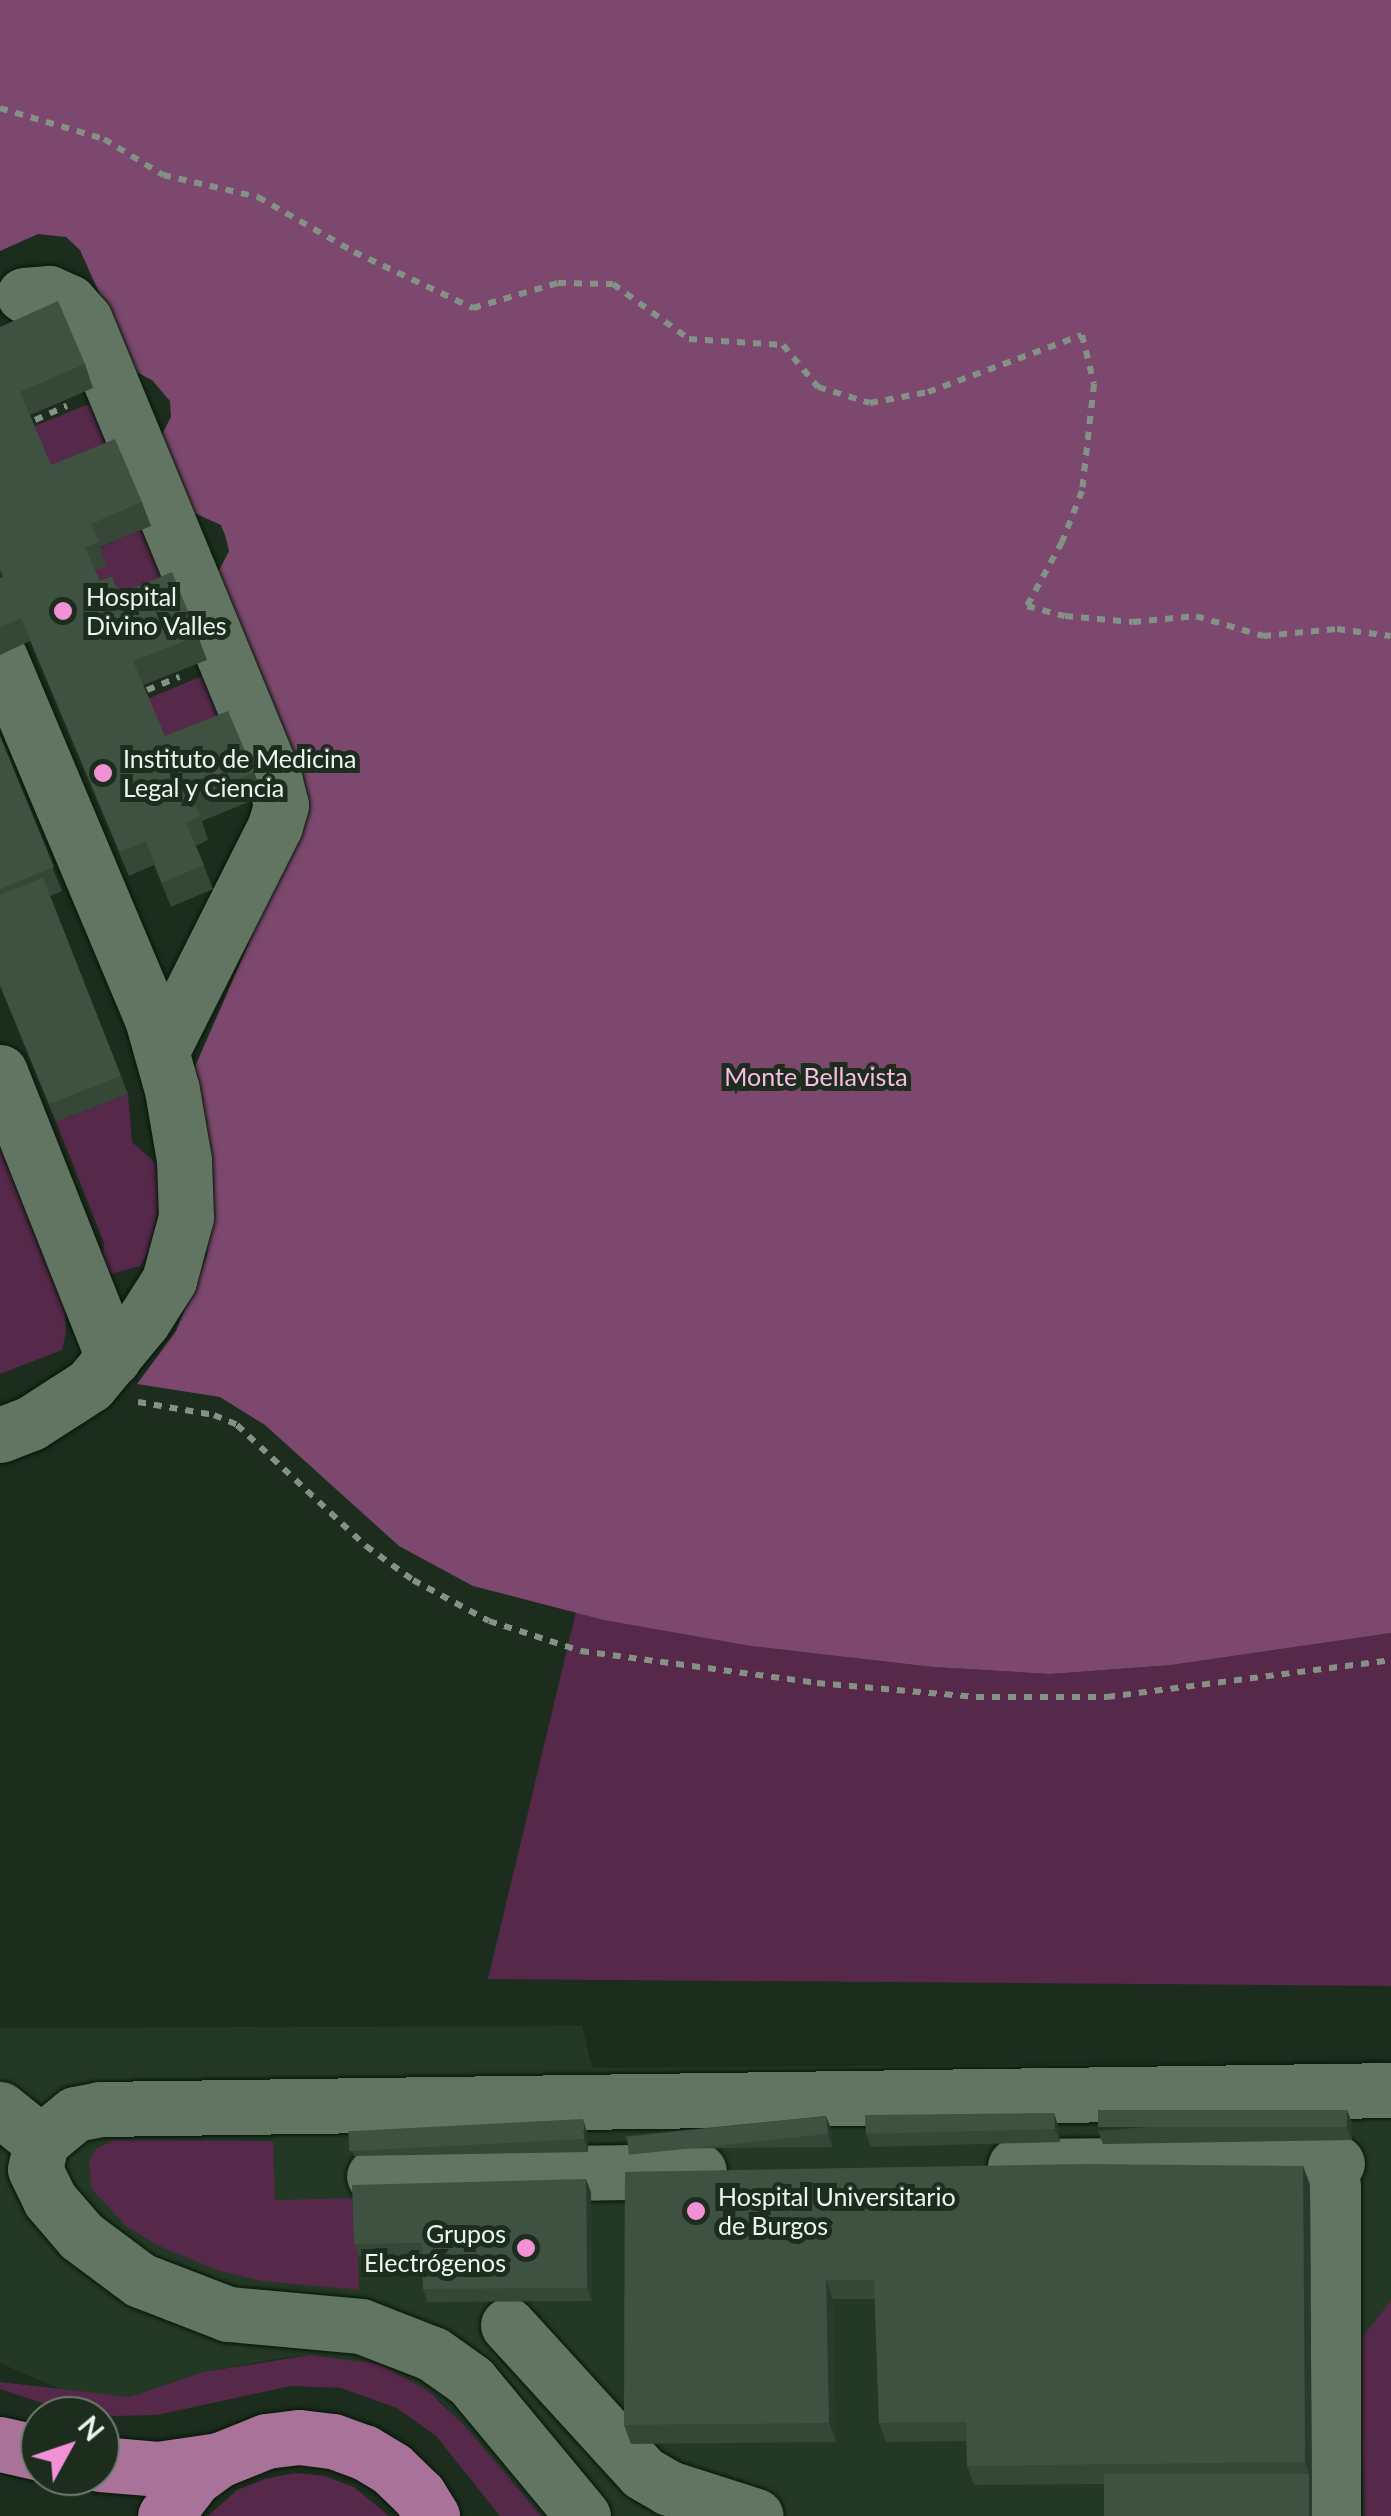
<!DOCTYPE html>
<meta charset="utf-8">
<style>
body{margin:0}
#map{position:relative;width:1391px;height:2516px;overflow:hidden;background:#1c2d1e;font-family:Lato,sans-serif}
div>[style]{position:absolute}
.built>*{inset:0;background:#233925}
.green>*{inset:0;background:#562849;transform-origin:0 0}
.forest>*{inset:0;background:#7c486d}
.path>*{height:6px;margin-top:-3px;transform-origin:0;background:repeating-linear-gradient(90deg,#849286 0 8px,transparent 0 16px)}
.roads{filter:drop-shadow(0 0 2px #061507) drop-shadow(0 0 2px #061507)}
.minor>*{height:55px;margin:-27.5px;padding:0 27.5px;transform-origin:27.5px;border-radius:27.5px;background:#627563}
.major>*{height:55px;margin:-27.5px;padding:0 27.5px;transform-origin:27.5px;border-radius:27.5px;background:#a97298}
.wall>*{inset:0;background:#364637}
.shaded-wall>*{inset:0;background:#2c392d}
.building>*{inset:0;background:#3f5140;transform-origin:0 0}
.dots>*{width:28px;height:28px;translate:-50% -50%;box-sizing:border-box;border:5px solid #1c2d1e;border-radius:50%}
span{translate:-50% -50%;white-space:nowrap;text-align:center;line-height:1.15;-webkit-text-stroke:10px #1c2d1e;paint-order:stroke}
.poi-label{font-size:25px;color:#ebf6ec}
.left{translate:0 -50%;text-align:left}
.right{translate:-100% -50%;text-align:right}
.park-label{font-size:25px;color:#fcbbe7}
.north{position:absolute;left:20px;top:2396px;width:100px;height:100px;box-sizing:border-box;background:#1c2d1e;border:2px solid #6f7d70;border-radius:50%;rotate:50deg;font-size:28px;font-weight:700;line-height:40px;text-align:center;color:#ebf6ec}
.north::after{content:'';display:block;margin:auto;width:35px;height:45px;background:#f391d6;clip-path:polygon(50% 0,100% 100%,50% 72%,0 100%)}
</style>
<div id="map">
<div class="built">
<div style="clip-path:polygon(582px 2026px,592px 2068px,1391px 2062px,1391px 2516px,541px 2516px,443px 2403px,379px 2364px,311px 2355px,281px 2358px,203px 2372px,130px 2397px,62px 2390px,0 2363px,0 2028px)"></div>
</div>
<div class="green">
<div style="left:99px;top:400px;width:53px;height:72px;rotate:68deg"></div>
<div style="clip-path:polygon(151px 525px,180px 596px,108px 605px,94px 571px,99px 548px)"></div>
<div style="left:211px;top:672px;width:56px;height:69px;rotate:67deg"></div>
<div style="clip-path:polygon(128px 1094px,132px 1142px,159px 1166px,160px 1202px,150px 1250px,140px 1266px,111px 1274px,102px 1262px,104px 1243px,56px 1122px)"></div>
<div style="clip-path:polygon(0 1123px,65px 1311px,66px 1332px,62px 1350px,0 1374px)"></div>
<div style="clip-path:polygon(576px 1612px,751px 1646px,933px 1667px,1050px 1674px,1171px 1665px,1391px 1633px,1391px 1986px,488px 1979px)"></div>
<div style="clip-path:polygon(114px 2140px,273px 2141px,275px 2200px,357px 2198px,359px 2290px,261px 2281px,220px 2271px,159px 2246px,126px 2226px,92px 2189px,89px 2162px,96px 2149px)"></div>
<div style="clip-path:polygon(1391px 2300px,1391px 2516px,1365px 2516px,1359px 2393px,1345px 2360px)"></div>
<div style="clip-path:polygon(311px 2355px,379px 2364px,427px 2390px,465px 2426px,541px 2516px,500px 2516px,436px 2436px,397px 2408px,341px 2388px,291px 2386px,157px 2415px,116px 2416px,66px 2411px,0 2389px,0 2382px,130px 2397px,203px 2372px)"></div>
<div style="clip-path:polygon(295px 2473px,325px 2476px,354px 2487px,389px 2516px,208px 2516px,237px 2490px,265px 2479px)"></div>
</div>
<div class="forest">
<div style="clip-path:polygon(0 0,1391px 0,1391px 1633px,1171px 1665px,1050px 1674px,933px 1667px,751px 1646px,604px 1620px,473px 1586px,399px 1546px,265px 1425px,220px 1397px,137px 1384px,176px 1331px,207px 1255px,210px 1170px,194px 1069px,306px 812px,213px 582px,229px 551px,225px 535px,221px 525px,192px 512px,160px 438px,171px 417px,170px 401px,152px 380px,134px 371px,80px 250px,66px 237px,38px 234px,0 251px)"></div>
</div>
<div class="path">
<div style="left:0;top:108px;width:109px;rotate:16.6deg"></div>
<div style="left:104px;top:139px;width:69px;rotate:31.4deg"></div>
<div style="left:163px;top:175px;width:98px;rotate:13deg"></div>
<div style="left:258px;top:197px;width:111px;rotate:29.8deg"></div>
<div style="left:354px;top:252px;width:132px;rotate:25.2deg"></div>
<div style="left:473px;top:308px;width:89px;rotate:-16.4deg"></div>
<div style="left:558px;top:283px;width:55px;rotate:1deg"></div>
<div style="left:613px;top:284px;width:94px;rotate:35.9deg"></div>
<div style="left:689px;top:339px;width:94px;rotate:3.7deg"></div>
<div style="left:783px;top:345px;width:55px;rotate:50.2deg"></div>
<div style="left:818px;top:387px;width:54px;rotate:17.1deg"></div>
<div style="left:870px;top:403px;width:59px;rotate:-10.7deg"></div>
<div style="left:928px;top:392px;width:164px;rotate:-20.3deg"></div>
<div style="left:1082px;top:335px;width:50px;rotate:76.2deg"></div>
<div style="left:1094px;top:384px;width:108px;rotate:96.4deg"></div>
<div style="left:1082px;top:491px;width:55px;rotate:111.4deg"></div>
<div style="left:1062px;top:542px;width:73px;rotate:118.7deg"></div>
<div style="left:1027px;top:606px;width:39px;rotate:15deg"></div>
<div style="left:1065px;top:616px;width:68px;rotate:5deg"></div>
<div style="left:1133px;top:622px;width:63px;rotate:-5.4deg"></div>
<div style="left:1196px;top:616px;width:70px;rotate:16.6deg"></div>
<div style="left:1263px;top:636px;width:74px;rotate:-5.4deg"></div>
<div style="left:1337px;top:629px;width:54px;rotate:7.4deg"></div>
<div style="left:35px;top:420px;width:35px;rotate:-24deg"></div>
<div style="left:147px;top:690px;width:35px;rotate:-22deg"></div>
<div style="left:138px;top:1402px;width:77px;rotate:9.7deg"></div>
<div style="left:214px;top:1415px;width:25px;rotate:23deg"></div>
<div style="left:237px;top:1425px;width:177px;rotate:43.2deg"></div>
<div style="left:366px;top:1546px;width:58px;rotate:35.9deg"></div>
<div style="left:413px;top:1580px;width:86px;rotate:28.3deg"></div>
<div style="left:489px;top:1621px;width:97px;rotate:18.1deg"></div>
<div style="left:581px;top:1651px;width:238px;rotate:7.7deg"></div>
<div style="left:817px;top:1683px;width:160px;rotate:5deg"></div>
<div style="left:976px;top:1697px;width:131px"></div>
<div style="left:1107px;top:1697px;width:286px;rotate:-7.4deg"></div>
</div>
<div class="roads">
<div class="minor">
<div style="left:24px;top:295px;width:25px;rotate:-5deg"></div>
<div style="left:49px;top:293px;width:22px;rotate:24deg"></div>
<div style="left:69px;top:302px;width:24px;rotate:48deg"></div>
<div style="left:85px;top:320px;width:499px;rotate:67.6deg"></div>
<div style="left:275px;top:781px;width:25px;rotate:76deg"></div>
<div style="left:281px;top:805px;width:22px;rotate:106deg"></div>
<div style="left:275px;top:826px;width:252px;rotate:116.7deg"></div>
<div style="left:0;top:1072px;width:308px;rotate:68.4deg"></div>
<div style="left:0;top:1435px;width:33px;rotate:-21deg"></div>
<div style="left:31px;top:1423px;width:70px;rotate:-32.8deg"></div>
<div style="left:90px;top:1385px;width:83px;rotate:-50.4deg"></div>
<div style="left:143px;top:1321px;width:49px;rotate:-57.6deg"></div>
<div style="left:169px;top:1280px;width:65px;rotate:-74.9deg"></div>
<div style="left:186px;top:1217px;width:57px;rotate:-92deg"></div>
<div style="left:184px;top:1160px;width:71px;rotate:-99.7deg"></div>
<div style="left:172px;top:1090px;width:74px;rotate:-105.7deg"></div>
<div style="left:152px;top:1019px;width:393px;rotate:-112.8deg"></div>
<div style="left:0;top:2109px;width:53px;rotate:38.8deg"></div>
<div style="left:1015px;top:2166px;width:322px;rotate:-0.5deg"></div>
<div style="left:374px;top:2176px;width:325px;rotate:-0.9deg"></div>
<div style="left:1333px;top:2185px;width:331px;rotate:90deg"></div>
<div style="left:508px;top:2325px;width:200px;rotate:47.6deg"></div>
<div style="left:643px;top:2473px;width:30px;rotate:30deg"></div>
<div style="left:669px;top:2488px;width:91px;rotate:17.8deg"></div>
<div style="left:583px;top:2516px;width:175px;rotate:-129.7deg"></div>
<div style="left:471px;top:2381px;width:47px;rotate:-144.6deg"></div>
<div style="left:433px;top:2354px;width:77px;rotate:-158.7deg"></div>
<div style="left:361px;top:2326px;width:134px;rotate:-174.8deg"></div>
<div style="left:228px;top:2314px;width:94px;rotate:-158.9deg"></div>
<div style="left:140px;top:2280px;width:74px;rotate:-143.3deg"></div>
<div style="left:81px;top:2236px;width:48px;rotate:-130.7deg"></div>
<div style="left:50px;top:2200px;width:34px;rotate:-116deg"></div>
<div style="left:35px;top:2169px;width:28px;rotate:-77deg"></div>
<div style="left:41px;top:2142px;width:44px;rotate:-39.5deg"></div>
<div style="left:75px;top:2114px;width:25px;rotate:-11deg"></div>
<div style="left:100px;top:2109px;width:1291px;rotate:-0.84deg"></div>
</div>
<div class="major">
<div style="left:0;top:2444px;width:41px;rotate:12.7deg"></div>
<div style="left:100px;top:2464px;width:58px;rotate:4.9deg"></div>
<div style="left:158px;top:2469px;width:62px;rotate:-8.4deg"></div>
<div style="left:165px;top:2516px;width:48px;rotate:-52.7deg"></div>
<div style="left:194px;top:2478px;width:31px;rotate:-36deg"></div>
<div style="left:219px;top:2460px;width:51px;rotate:-22deg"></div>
<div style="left:266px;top:2441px;width:33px;rotate:-7deg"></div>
<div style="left:299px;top:2437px;width:34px;rotate:7deg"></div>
<div style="left:333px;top:2441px;width:33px;rotate:20deg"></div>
<div style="left:364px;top:2452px;width:33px;rotate:31deg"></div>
<div style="left:392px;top:2469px;width:37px;rotate:44deg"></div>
<div style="left:419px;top:2495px;width:25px;rotate:58deg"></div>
</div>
</div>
<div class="wall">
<div style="clip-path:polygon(0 327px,85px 364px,93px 388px,30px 415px,51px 465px,142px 502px,151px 526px,100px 547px,107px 566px,95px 570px,100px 581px,119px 594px,198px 636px,207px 660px,143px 685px,165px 736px,254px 772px,263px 796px,202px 821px,208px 840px,196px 846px,213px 889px,171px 907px,154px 865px,129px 876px,30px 641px,0 655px,0 578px,2px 577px,0 571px)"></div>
<div style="clip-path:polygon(0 736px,62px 891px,50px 896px,128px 1094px,56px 1122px,0 986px)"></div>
<div style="clip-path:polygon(1347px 2110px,1352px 2123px,1352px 2140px,1103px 2144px,1098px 2131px)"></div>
<div style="clip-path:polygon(1054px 2113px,1058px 2126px,1060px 2142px,871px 2147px,866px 2134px)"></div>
<div style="clip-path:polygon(826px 2116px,831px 2129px,832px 2147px,630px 2149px,625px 2136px)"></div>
<div style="clip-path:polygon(587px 2132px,588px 2152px,354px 2156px,349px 2143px)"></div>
<div style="clip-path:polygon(1303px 2166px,1310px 2185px,1312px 2516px,1104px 2484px,974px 2485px,967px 2466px,966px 2441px,886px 2442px,879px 2423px,875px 2299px,833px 2299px,836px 2442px,631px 2444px,624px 2425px,625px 2172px)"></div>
<div style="clip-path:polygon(591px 2192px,592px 2301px,427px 2302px,423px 2289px,422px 2256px,359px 2257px,354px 2244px)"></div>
</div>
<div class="shaded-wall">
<div style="clip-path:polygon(1347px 2110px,1352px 2123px,1352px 2140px,1347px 2127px)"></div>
<div style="clip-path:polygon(1054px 2113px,1058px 2126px,1060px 2142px,1055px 2129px)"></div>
<div style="clip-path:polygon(826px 2116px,831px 2129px,832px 2147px,828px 2134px)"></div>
<div style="clip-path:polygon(583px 2119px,587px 2132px,588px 2152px,584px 2139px)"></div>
<div style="clip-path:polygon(1303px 2166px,1310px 2185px,1312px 2516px,1309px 2516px,1309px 2474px,1305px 2462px)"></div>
<div style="clip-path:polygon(586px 2179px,591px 2192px,592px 2301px,587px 2288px)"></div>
<div style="clip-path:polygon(826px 2280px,833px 2299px,836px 2442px,829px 2423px)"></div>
</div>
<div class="building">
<div style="clip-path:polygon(58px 301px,85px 364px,20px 392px,51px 465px,115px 439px,142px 502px,91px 524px,99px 542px,85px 547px,100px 581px,112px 576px,119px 594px,172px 572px,198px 636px,133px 661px,165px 736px,228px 711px,254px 772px,191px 798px,200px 816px,186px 823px,204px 865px,162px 883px,146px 841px,120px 852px,21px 618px,0 627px,0 578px,4px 576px,0 568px,0 327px)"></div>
<div style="clip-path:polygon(0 736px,54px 867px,0 889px)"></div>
<div style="clip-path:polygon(43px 878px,121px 1076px,49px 1104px,0 984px,0 895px)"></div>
<div style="left:1347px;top:2110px;width:17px;height:249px;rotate:90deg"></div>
<div style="clip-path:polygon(1054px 2113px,1055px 2129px,866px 2134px,865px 2115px)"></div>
<div style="left:826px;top:2116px;width:18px;height:200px;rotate:84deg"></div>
<div style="left:583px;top:2119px;width:20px;height:235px;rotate:87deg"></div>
<div style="clip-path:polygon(1086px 2164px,1303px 2166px,1305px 2462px,967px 2466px,966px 2422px,879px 2423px,874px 2280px,826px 2280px,829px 2423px,624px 2425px,625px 2172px)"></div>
<div style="clip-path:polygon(586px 2179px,587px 2288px,423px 2289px,422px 2243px,354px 2244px,352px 2185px)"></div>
<div style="left:1309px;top:2474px;width:42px;height:205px;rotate:90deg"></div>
</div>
<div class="dots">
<div style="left:63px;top:611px;background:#f391d6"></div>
<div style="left:103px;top:773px;background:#f391d6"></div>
<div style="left:696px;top:2211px;background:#f391d6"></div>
<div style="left:526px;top:2248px;background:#f391d6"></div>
</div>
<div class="poi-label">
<span class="left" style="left:86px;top:611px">Hospital<br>Divino Valles</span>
<span class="left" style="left:123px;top:773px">Instituto de Medicina<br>Legal y Ciencia</span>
<span class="left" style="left:718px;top:2211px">Hospital Universitario<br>de Burgos</span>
<span class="right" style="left:506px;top:2248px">Grupos<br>Electrógenos</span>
</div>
<div class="park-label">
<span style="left:816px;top:1076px">Monte Bellavista</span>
</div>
<div class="north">N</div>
</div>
